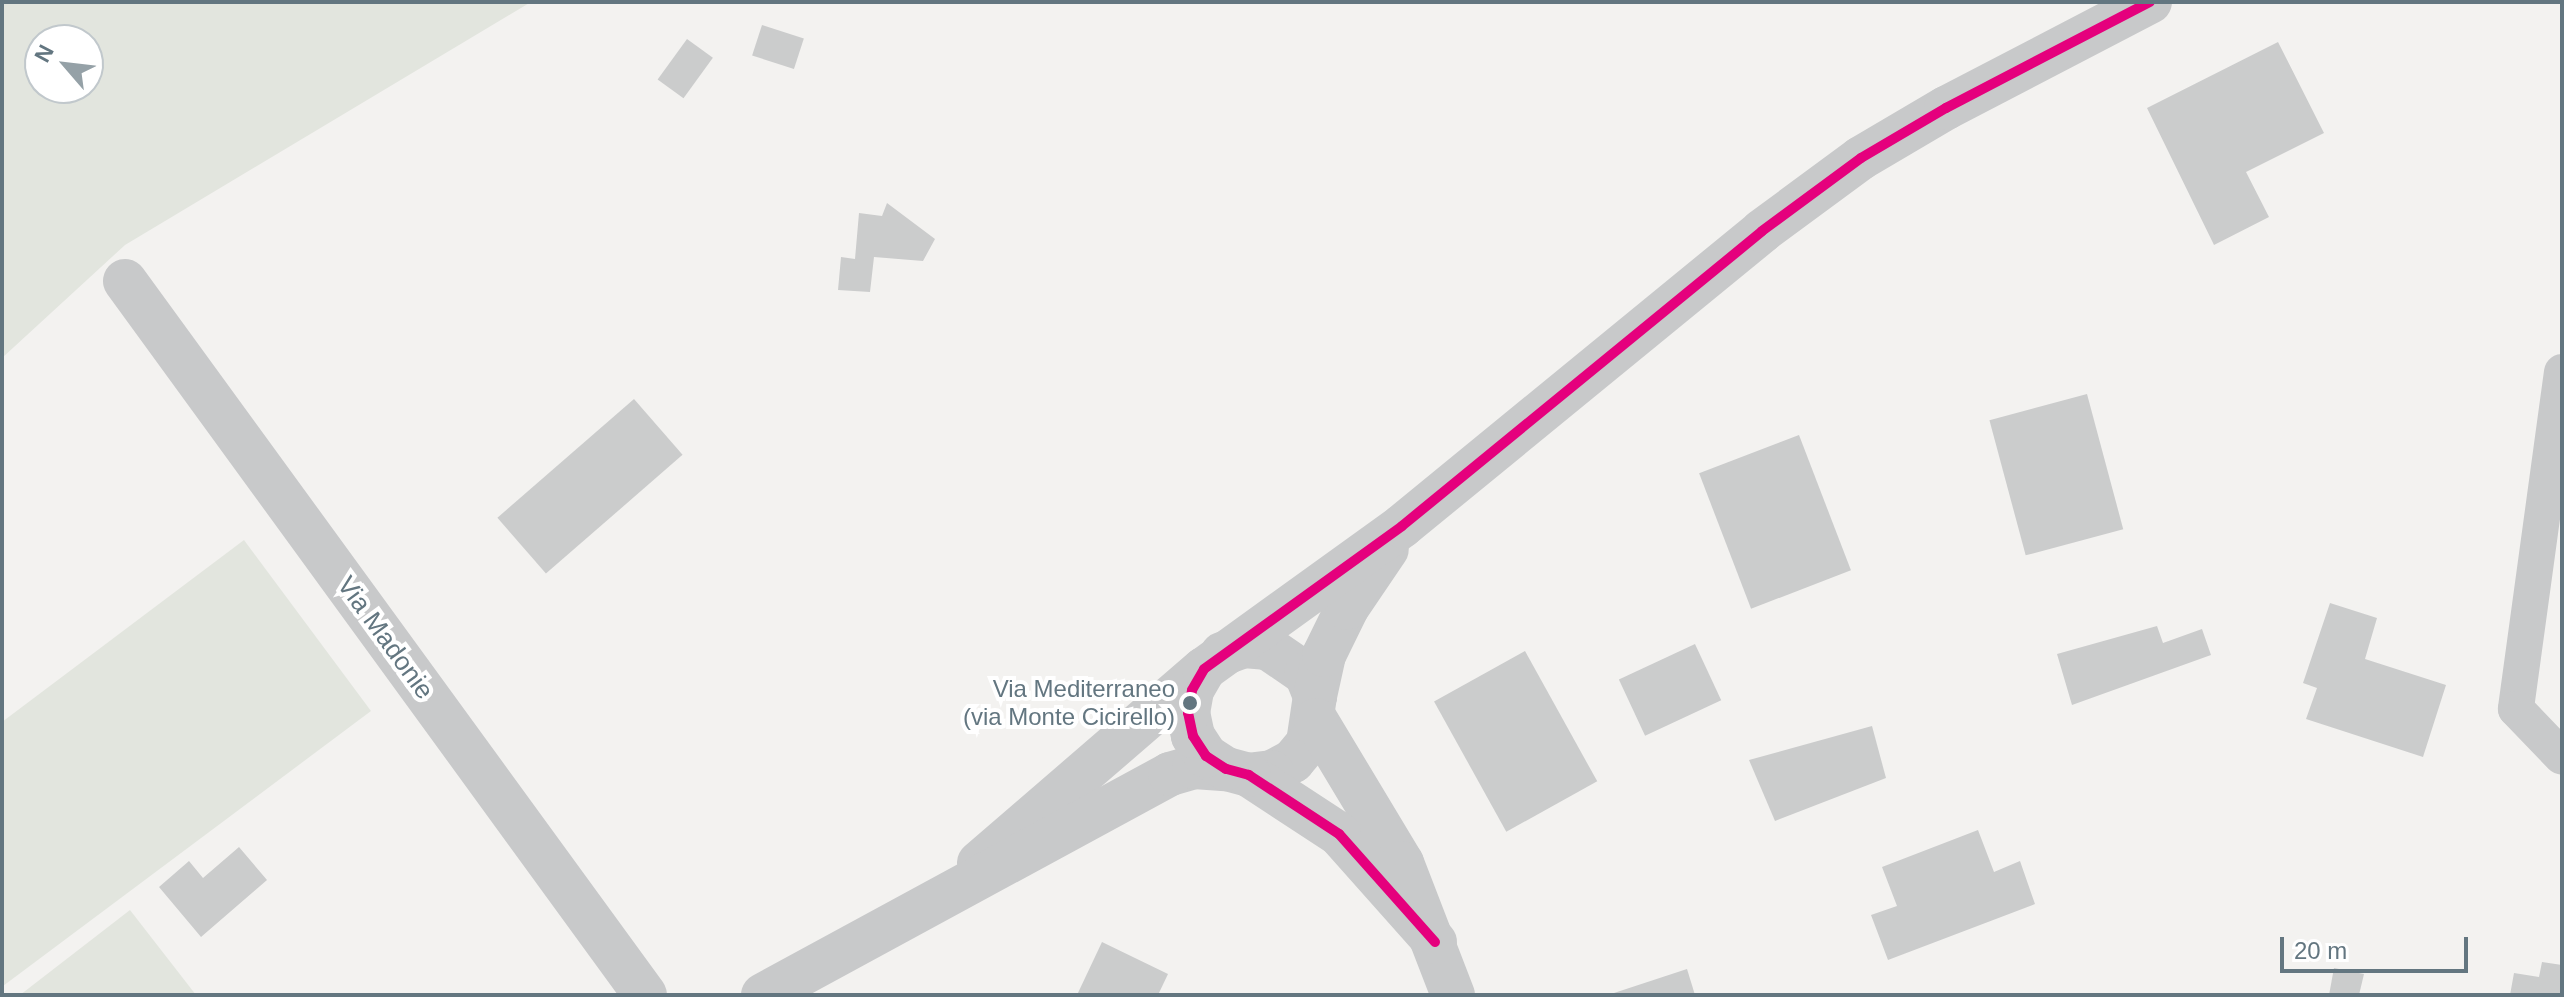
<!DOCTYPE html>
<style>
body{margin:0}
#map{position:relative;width:2564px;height:997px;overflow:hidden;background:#f3f2f0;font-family:Helvetica,sans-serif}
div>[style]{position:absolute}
.green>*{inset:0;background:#e2e5de}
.building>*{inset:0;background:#cbcccc;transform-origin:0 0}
.service>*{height:36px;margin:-18px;padding:0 18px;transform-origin:18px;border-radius:18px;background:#c8c9ca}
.minor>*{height:44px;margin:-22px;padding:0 22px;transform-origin:22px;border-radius:22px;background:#c8c9ca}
.tertiary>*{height:44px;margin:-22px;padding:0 22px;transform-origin:22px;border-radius:22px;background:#c8c9ca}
.bus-1>*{height:10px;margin:-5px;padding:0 5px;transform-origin:5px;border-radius:5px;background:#e5007d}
.dots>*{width:22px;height:22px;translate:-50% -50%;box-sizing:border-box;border:4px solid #fff;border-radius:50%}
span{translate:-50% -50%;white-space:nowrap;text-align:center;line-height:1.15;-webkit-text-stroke:8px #fff;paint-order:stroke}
.bus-label{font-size:24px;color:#637680}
.right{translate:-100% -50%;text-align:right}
.street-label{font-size:26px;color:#637680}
.frame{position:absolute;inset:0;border:4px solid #637680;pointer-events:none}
.north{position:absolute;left:24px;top:24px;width:80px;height:80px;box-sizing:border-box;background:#fff;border:2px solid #c1c8cc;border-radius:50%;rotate:298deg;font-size:22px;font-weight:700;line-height:32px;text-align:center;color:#637680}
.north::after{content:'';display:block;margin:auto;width:28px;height:36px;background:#95a1a7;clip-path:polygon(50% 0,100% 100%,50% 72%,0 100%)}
.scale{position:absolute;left:2280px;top:937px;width:188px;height:36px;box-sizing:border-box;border:4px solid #637680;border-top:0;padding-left:10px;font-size:24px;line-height:28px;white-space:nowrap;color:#637680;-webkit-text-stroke:6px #fff;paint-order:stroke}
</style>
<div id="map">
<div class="green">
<div style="clip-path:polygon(evenodd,2px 2px,531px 2px,125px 245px,2px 358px,2px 2px,40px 40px,88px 40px,88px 88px,40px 88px,40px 40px)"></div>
<div style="clip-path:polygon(244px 540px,371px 711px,3px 986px,2px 722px)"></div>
<div style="clip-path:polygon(130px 910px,196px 995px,20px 995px)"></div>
</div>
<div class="building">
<div style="left:762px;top:25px;width:44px;height:32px;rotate:18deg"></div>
<div style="left:687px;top:39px;width:32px;height:50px;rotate:36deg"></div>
<div style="clip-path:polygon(2278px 42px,2324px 133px,2246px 172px,2269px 217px,2214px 245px,2147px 108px)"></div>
<div style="clip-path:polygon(887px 203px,935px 239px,923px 261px,874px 257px,870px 292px,838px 290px,841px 257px,855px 259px,859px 213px,882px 216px)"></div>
<div style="left:2087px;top:394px;width:140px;height:101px;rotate:75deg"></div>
<div style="left:634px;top:399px;width:74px;height:181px;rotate:49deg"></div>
<div style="left:1799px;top:435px;width:145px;height:107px;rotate:69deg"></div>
<div style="clip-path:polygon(2330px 603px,2377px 618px,2365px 659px,2446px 685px,2423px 757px,2306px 719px,2317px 688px,2303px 683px)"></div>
<div style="clip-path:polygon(2157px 626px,2163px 643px,2202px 629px,2211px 655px,2072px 705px,2057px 654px)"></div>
<div style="left:1695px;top:644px;width:62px;height:84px;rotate:65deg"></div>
<div style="left:1525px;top:651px;width:149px;height:104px;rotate:61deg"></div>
<div style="clip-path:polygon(1872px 726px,1886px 778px,1775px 821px,1749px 760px)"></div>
<div style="clip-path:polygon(1978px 830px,1994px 872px,2020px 861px,2035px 904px,1888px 960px,1871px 915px,1897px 906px,1882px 867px)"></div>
<div style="clip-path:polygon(239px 847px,267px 880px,201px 937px,159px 887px,189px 861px,203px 878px)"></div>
<div style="clip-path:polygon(1102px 942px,1168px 974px,1158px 995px,1077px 995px)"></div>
<div style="clip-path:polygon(2542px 962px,2562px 965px,2562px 995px,2510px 995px,2514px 973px,2539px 977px)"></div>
<div style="clip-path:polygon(2334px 968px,2364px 974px,2359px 995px,2329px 995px)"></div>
<div style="clip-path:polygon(1687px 969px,1695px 995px,1615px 995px,1614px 993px)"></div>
</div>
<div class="service">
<div style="left:2562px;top:372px;width:340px;rotate:97.8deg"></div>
<div style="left:2516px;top:709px;width:66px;rotate:46.2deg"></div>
</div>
<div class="minor">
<div style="left:125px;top:281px;width:883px;rotate:53.93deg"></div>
<div style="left:979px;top:863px;width:297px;rotate:-40.8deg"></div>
<div style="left:763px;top:995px;width:463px;rotate:-28.5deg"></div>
<div style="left:1170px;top:774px;width:25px;rotate:-16deg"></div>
<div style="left:1194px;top:767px;width:32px;rotate:4deg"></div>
</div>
<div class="tertiary">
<div style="left:1222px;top:654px;width:23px;rotate:-20deg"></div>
<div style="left:1244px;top:646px;width:24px;rotate:5deg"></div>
<div style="left:1268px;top:648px;width:46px;rotate:34.4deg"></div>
<div style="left:1306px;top:674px;width:24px;rotate:68deg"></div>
<div style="left:1315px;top:696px;width:48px;rotate:98.5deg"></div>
<div style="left:1308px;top:743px;width:23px;rotate:130deg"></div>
<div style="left:1293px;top:761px;width:24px;rotate:152deg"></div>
<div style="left:1272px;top:772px;width:23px;rotate:173deg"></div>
<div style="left:1315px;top:696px;width:42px;rotate:-77.6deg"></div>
<div style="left:1324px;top:655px;width:52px;rotate:-63.9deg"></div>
<div style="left:1347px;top:608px;width:71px;rotate:-55.9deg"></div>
<div style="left:1316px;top:720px;width:167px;rotate:59deg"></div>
<div style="left:1402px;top:863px;width:142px;rotate:68.9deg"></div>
<div style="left:1435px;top:942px;width:144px;rotate:-131.6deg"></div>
<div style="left:1339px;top:834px;width:108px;rotate:-146.8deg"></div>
<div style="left:1249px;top:775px;width:24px;rotate:-165deg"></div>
<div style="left:1226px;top:769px;width:24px;rotate:-147deg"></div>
<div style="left:1206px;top:756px;width:24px;rotate:-123deg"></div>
<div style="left:1193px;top:736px;width:24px;rotate:-102deg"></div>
<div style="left:1188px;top:713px;width:23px;rotate:-80deg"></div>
<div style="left:1192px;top:690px;width:24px;rotate:-60deg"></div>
<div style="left:1204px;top:669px;width:244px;rotate:-35.8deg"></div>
<div style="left:1402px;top:526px;width:465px;rotate:-39.3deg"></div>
<div style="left:1762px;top:231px;width:123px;rotate:-36.4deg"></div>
<div style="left:1861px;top:158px;width:99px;rotate:-30.5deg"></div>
<div style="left:1946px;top:108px;width:230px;rotate:-27.5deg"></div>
</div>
<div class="bus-1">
<div style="left:1435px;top:942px;width:144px;rotate:-131.6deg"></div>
<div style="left:1339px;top:834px;width:108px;rotate:-146.8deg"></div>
<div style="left:1249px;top:775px;width:24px;rotate:-165deg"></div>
<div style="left:1226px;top:769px;width:24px;rotate:-147deg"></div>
<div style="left:1206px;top:756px;width:24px;rotate:-123deg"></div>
<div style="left:1193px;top:736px;width:24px;rotate:-102deg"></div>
<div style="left:1188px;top:713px;width:23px;rotate:-80deg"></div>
<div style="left:1192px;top:690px;width:24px;rotate:-60deg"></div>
<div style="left:1204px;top:669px;width:244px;rotate:-35.8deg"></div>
<div style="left:1402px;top:526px;width:465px;rotate:-39.3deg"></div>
<div style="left:1762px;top:231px;width:123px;rotate:-36.4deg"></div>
<div style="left:1861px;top:158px;width:99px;rotate:-30.5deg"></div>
<div style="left:1946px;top:108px;width:230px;rotate:-27.5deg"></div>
</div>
<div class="dots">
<div style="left:1190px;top:703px;background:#637680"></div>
</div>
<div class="bus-label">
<span class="right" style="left:1175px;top:703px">Via Mediterraneo<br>(via Monte Cicirello)</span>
</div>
<div class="street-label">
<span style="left:385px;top:638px;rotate:54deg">Via Madonie</span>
</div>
<div class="frame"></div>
<div class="north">N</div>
<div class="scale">20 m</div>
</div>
